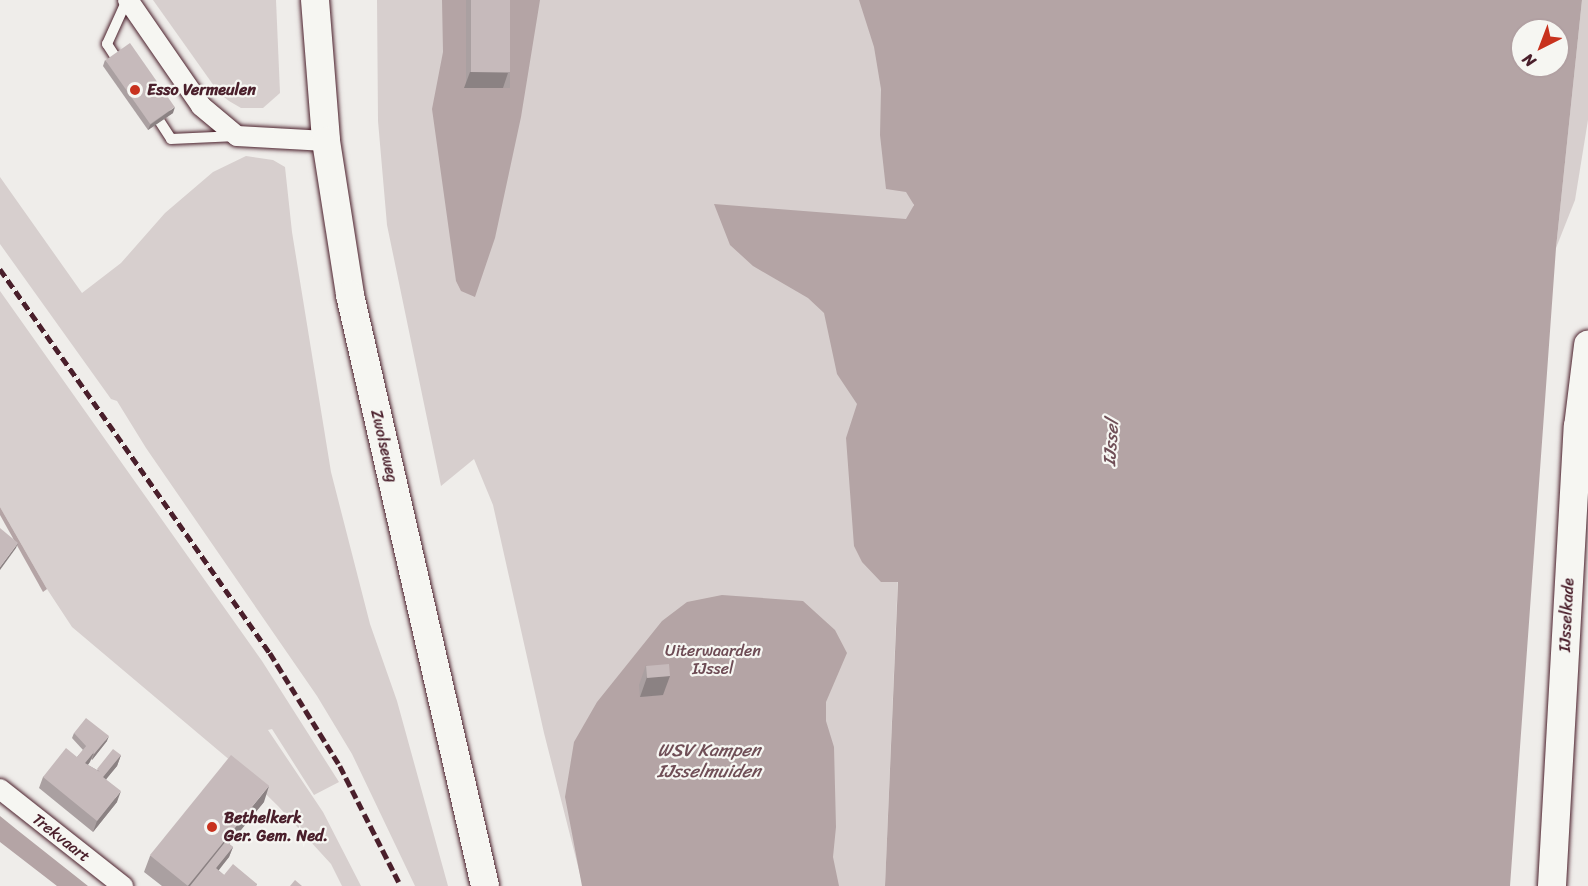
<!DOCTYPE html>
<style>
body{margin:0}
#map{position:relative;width:1588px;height:886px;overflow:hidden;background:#efedea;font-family:Sriracha,sans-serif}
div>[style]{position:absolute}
.green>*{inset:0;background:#d7cfce}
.water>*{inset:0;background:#b4a4a5}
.roads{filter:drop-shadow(0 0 2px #4a1f2b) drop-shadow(0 0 2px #4a1f2b)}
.lane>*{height:10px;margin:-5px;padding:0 5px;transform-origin:5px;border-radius:5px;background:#f6f6f2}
.street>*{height:20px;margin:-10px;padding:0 10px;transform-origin:10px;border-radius:10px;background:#f6f6f2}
.secondary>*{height:28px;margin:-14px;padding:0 14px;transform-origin:14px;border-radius:14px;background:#f6f6f2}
.rail>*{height:4.5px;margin-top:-2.25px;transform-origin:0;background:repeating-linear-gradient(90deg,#4a1f2b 0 9px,transparent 0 13.5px)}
.wall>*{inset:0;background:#aaa0a1;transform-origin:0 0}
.shaded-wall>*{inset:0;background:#8b8283}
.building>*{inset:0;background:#c6babb;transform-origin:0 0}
.dots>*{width:16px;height:16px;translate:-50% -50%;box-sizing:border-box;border:3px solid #f6f6f2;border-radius:50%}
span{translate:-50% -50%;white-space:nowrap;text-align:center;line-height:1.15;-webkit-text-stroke:4.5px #f6f6f2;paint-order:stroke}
.poi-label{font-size:16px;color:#4a1f2b;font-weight:700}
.left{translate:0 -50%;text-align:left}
.street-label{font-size:16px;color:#4a1f2b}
.park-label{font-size:16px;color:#6d4b54}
.water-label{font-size:18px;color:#6f4e56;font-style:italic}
.north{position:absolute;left:1510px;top:18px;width:60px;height:60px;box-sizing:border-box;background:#f6f6f2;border:2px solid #b1a0a2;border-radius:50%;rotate:222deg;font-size:16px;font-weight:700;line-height:24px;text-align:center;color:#4a1f2b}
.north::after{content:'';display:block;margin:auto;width:21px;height:27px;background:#c8321e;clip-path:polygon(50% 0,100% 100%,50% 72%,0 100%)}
</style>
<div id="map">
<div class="green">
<div style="clip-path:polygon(153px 0,276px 0,280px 93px,263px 108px,241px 108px,229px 101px,219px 93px)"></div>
<div style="clip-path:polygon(377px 0,927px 0,914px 195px,885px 886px,583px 886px,544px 733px,493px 505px,474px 459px,441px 486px,387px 225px,378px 121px)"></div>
<div style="clip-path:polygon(1582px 0,1588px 0,1588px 120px,1575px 200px,1556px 248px)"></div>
<div style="clip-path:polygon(246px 156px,273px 160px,285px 167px,292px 232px,331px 472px,370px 624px,397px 701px,448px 886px,415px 886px,352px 754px,317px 696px,146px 448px,117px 401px,111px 399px,0 244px,0 177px,82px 293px,121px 263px,165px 213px,213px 172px)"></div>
<div style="clip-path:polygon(0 291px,262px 661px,339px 782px,314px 795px,272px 729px,268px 730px,323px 812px,361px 886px,342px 886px,331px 864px,278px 806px,238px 767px,72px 627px,47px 589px,0 507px)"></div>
</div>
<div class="water">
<div style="clip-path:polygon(442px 0,540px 0,521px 117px,495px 238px,475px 297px,461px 291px,456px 281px,432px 109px,443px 52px)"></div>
<div style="clip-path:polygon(evenodd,859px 0,1582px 0,1556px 248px,1510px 886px,885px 886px,898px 582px,881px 582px,862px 562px,854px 546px,846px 438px,857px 404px,837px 374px,824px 313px,808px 298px,753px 266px,730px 245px,714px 204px,906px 219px,914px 205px,906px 192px,886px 189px,880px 135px,881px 89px,874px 47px,859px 0,1522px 30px,1558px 30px,1558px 66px,1522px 66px,1522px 30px)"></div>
<div style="clip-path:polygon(0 507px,47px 589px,43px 592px,0 515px)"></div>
<div style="clip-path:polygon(722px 595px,803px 601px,835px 630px,847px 653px,826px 702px,826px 721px,834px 747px,836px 827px,833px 857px,839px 886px,582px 886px,565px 797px,574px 742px,597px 702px,662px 621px,687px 602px)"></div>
<div style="clip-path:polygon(0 816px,16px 829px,88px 886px,57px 886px,0 842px)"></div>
</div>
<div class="roads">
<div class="lane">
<div style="left:120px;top:64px;width:24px;rotate:-123deg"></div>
<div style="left:107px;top:44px;width:48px;rotate:-65.6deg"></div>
<div style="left:153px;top:111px;width:33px;rotate:57deg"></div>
<div style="left:171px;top:139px;width:66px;rotate:-2.6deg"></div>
</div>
<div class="street">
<div style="left:128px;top:0;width:129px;rotate:55.4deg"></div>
<div style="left:201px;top:106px;width:47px;rotate:39.8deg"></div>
<div style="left:237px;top:136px;width:89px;rotate:3.2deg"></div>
<div style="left:0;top:789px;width:157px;rotate:38.3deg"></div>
</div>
<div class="secondary">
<div style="left:315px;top:0;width:141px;rotate:85.5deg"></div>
<div style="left:326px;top:141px;width:156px;rotate:81.1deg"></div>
<div style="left:350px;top:295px;width:606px;rotate:77.13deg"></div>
<div style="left:1552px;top:886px;width:460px;rotate:-86.8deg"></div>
<div style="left:1578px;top:427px;width:83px;rotate:-83deg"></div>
</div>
</div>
<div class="rail">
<div style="left:0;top:269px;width:469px;rotate:54.9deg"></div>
<div style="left:270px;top:653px;width:133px;rotate:58.2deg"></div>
<div style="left:340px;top:766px;width:135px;rotate:63.1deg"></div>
</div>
<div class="wall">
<div style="left:466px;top:0;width:44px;height:88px"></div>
<div style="clip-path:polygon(105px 60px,173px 113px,148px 130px,103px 66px)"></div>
<div style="clip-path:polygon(646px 665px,663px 695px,640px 697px,639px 685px)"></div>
<div style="clip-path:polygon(74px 733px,107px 741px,92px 760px,91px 759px,88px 765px,97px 770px,121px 755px,117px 766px,106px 779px,117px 802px,93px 832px,39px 788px,43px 777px,77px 757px,83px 750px,72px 738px)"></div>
<div style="clip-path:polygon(264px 802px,229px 844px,233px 847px,229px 857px,218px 870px,224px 875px,257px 884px,256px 886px,162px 886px,144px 872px,150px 856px)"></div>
</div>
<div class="shaded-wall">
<div style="clip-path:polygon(470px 72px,508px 73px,503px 88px,464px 88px)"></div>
<div style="clip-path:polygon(175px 107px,173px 113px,148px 130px,150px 125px)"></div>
<div style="clip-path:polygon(18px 543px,16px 548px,0 570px,0 567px)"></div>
<div style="clip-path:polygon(670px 676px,663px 695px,640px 697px,647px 677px)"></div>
<div style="clip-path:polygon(109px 736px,107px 741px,92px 760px,94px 754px)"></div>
<div style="clip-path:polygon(94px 752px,90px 762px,81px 773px,85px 763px)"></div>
<div style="clip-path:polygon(121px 755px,117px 766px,99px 788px,103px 777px)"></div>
<div style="clip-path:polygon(269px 786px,264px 802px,195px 886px,187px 886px)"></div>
<div style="clip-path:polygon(121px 791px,117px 802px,93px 832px,97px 821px)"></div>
<div style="clip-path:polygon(233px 847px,229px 857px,212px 879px,216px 868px)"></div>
</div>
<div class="building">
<div style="left:471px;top:0;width:39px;height:72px"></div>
<div style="left:130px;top:43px;width:78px;height:30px;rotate:55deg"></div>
<div style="clip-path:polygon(0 528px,18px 543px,0 567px)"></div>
<div style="left:669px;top:664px;width:12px;height:23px;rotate:85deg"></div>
<div style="clip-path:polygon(86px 718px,109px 736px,94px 754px,93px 753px,94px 752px,86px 746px,74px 733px)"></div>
<div style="clip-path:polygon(87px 745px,94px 752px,85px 763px,100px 772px,97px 769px,113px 749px,121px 755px,103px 777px,121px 791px,97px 821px,43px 777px,66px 748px,77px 757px)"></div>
<div style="left:231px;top:755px;width:49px;height:129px;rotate:39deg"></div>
<div style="clip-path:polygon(226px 841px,233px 847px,216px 868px,224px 875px,233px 864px,257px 884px,256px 886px,190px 886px)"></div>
<div style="clip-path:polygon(295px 880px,302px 886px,290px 886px)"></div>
</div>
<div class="dots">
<div style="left:135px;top:90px;background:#c8321e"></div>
<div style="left:212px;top:827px;background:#c8321e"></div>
</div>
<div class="poi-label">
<span class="left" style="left:147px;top:90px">Esso Vermeulen</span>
<span class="left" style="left:224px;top:827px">Bethelkerk<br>Ger. Gem. Ned.</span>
</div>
<div class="street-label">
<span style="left:384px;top:446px;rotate:77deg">Zwolseweg</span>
<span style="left:1567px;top:615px;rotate:-87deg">IJsselkade</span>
<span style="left:61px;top:838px;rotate:38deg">Trekvaart</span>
</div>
<div class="park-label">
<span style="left:713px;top:660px">Uiterwaarden<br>IJssel</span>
</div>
<div class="water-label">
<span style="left:1111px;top:443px;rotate:-86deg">IJssel</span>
<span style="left:709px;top:761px">WSV Kampen<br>IJsselmuiden</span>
</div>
<div class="north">N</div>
</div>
